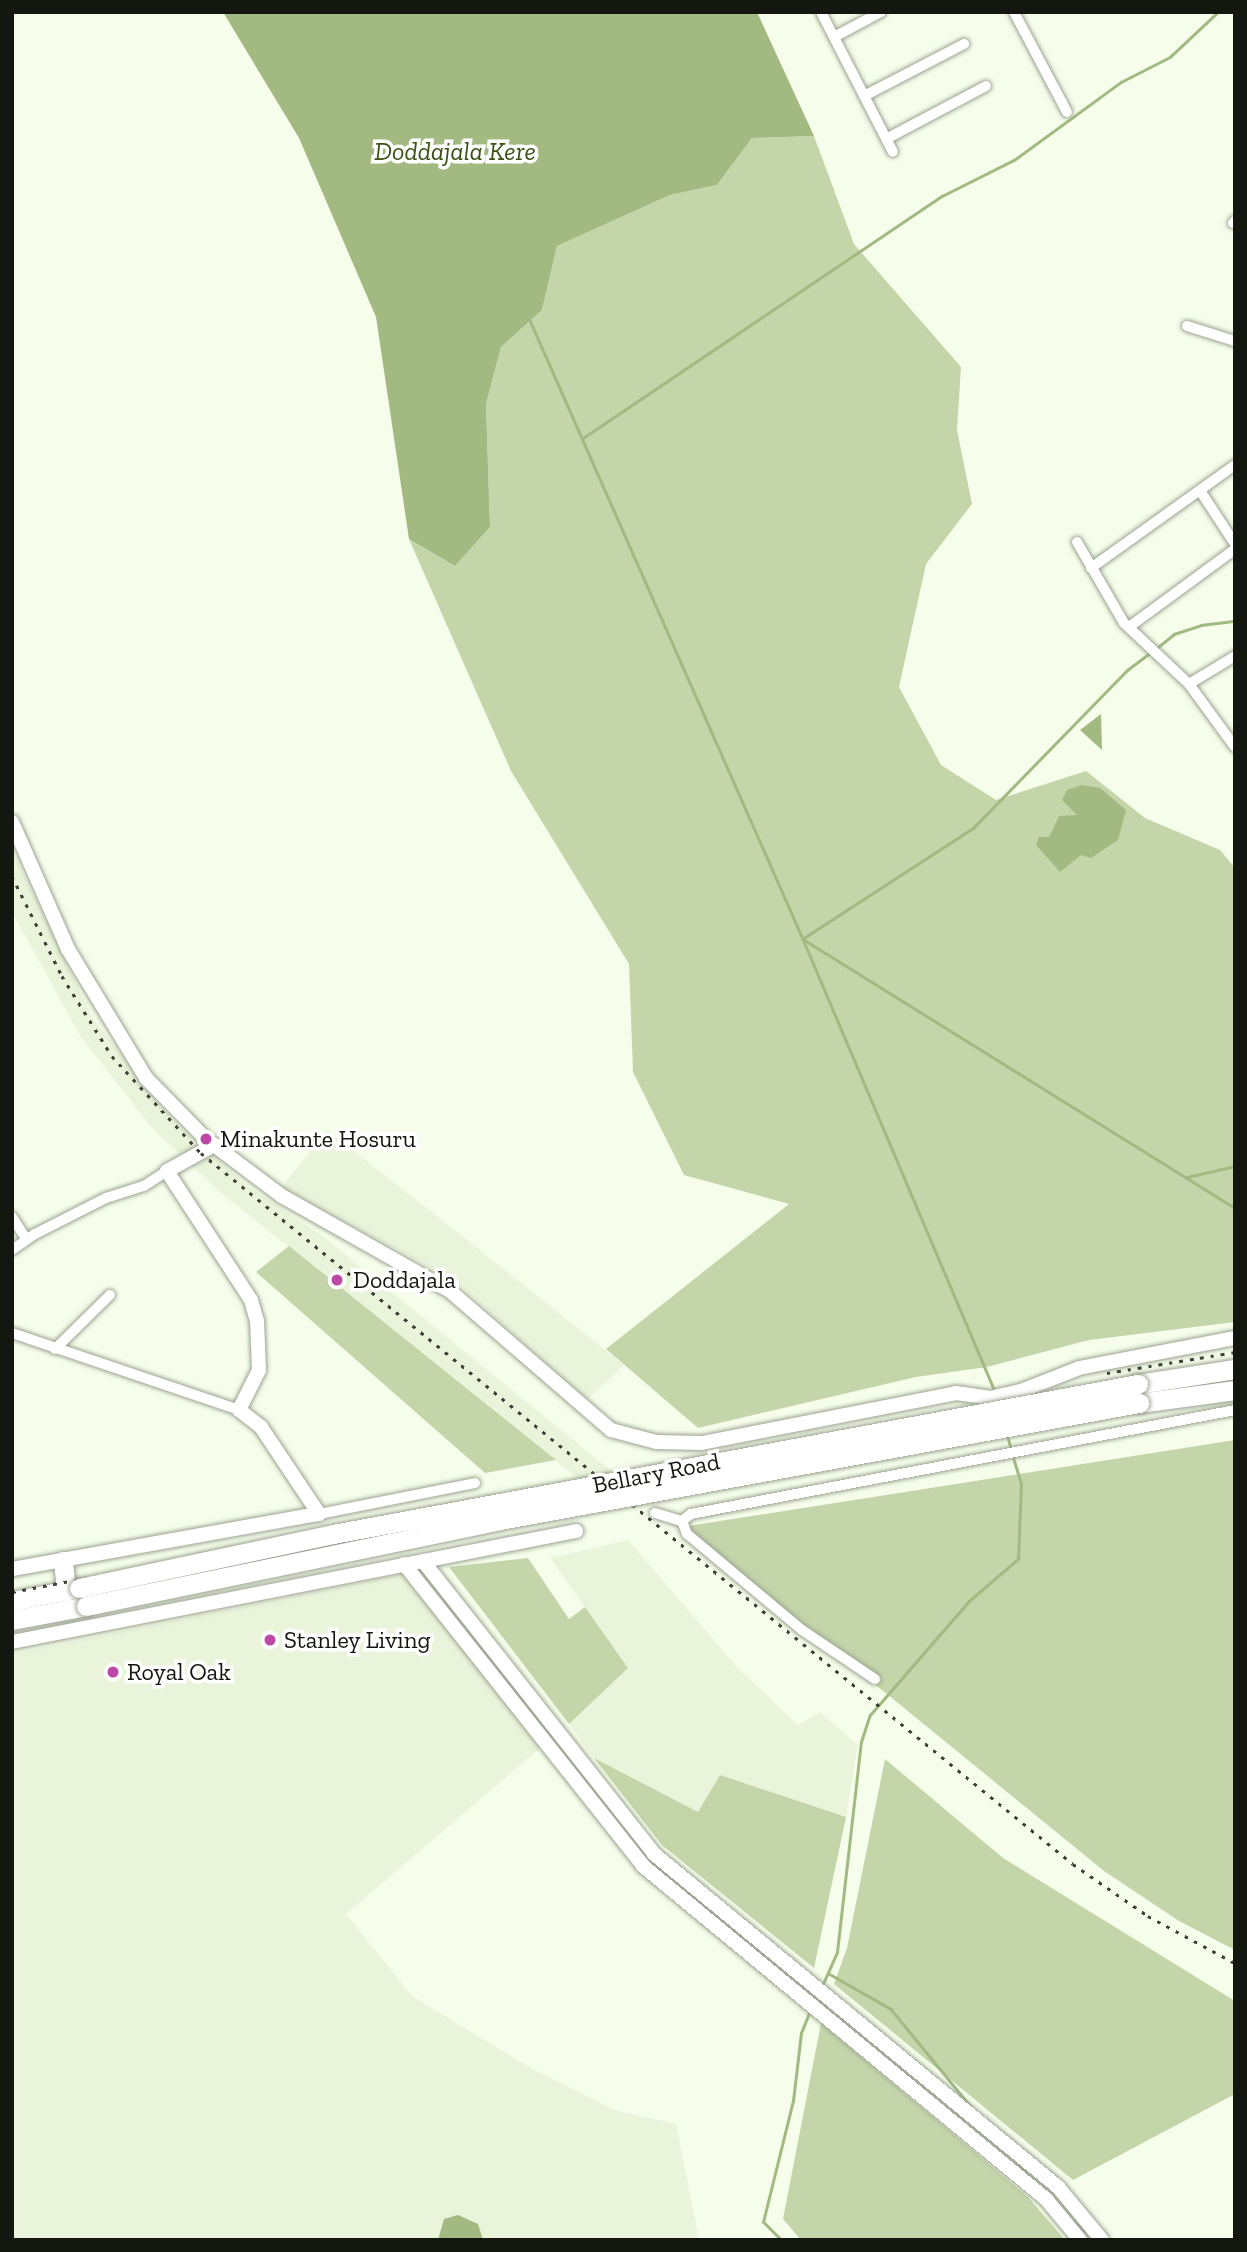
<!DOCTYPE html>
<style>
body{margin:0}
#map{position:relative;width:1247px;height:2252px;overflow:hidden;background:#f6feeb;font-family:"Zilla Slab",serif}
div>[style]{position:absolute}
.built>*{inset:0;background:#e9f4da}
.green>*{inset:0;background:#c3d5a9}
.water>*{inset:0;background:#a2b981}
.stream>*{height:2.5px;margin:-1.25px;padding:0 1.25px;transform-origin:1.25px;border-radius:1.25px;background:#a2b981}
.roads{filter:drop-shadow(0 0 2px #9ba391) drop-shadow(0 0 2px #9ba391)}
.street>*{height:10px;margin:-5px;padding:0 5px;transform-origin:5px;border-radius:5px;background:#fff}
.secondary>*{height:14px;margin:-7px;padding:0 7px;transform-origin:7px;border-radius:7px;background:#fff}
.highway>*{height:19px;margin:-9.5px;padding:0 9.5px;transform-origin:9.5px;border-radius:9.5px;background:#fff}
.rail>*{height:2.5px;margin-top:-1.25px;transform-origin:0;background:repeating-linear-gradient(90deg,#3d4138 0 3.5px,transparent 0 10.5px)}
.bridges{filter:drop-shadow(0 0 2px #9ba391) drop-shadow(0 0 2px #9ba391)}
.highway-bridge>*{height:19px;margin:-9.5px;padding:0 9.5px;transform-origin:9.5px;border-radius:9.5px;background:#fff}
.dots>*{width:19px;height:19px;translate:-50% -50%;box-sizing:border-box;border:4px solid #fff;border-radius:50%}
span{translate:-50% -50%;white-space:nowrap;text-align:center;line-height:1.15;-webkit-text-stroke:7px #fff;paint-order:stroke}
.poi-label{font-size:24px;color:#141710}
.left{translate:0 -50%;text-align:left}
.street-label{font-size:24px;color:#141710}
.water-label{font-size:26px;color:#3d5115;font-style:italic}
.frame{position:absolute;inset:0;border:14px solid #141710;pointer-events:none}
</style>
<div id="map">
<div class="built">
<div style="clip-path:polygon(12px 850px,94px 1020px,170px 1117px,246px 1185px,324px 1237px,615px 1474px,581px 1481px,220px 1192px,152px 1128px,81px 1037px,12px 912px)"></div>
<div style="clip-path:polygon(327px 1130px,461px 1235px,624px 1365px,587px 1400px,454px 1280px,281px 1188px)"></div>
<div style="clip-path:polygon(628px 1540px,736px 1666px,798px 1725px,820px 1712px,858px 1745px,846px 1817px,720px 1775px,698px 1812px,594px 1758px,569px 1724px,628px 1668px,550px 1558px)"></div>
<div style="clip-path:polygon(403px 1574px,540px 1748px,346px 1914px,412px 1996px,532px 2069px,614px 2110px,676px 2124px,699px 2240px,12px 2240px,12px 1654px)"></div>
</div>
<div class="green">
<div style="clip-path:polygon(814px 136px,854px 244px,961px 367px,957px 430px,972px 504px,926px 564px,899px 687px,941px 765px,996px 800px,1086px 771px,1145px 818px,1220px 850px,1235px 868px,1235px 1322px,1089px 1340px,987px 1367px,916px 1377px,698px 1428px,606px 1349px,789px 1204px,684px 1175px,633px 1072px,629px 964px,511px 771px,409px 539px,455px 566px,490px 527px,486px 404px,501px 347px,542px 310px,557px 246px,670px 195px,717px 185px,752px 138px)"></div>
<div style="clip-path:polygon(289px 1246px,556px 1460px,485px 1473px,256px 1272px)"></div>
<div style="clip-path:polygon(1235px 1440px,1235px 1950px,1179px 1921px,1104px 1871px,682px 1527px)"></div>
<div style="clip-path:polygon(528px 1558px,569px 1619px,585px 1607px,628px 1668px,569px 1724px,449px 1567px)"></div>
<div style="clip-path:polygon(594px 1758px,698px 1812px,720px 1775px,846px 1817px,814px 1968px,662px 1845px)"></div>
<div style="clip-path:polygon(885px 1759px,1003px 1858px,1235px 2001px,1235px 2094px,1073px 2180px,834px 1984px,847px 1948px)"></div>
<div style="clip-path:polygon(821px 2023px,1027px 2196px,1065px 2240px,801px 2240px,783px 2219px)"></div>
</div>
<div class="water">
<div style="clip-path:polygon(223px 12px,757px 12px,814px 136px,752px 138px,717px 185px,670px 195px,557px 246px,542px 310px,501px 347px,486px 404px,490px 527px,455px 566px,409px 539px,376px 317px,299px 138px)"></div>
<div style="clip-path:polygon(1101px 714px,1102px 750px,1080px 730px)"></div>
<div style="clip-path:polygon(1082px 785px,1100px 788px,1126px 810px,1118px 840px,1091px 858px,1081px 855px,1060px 872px,1036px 845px,1039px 837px,1049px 837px,1059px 816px,1077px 815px,1062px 800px,1067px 790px)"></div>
<div style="clip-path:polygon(458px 2215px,478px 2224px,483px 2240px,438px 2240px,444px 2219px)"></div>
</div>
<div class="stream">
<div style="left:529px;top:318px;width:679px;rotate:66.19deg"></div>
<div style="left:803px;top:939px;width:490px;rotate:67deg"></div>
<div style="left:583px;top:438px;width:433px;rotate:-34deg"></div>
<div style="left:942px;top:196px;width:80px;rotate:-26.6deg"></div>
<div style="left:1014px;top:160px;width:132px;rotate:-36.1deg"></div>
<div style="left:1121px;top:82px;width:55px;rotate:-27deg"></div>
<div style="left:1170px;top:57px;width:66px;rotate:-43.2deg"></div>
<div style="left:1157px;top:648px;width:22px;rotate:-39deg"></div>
<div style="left:1174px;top:634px;width:28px;rotate:-18deg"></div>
<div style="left:1201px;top:625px;width:34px;rotate:-7deg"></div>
<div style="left:1152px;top:652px;width:31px;rotate:143deg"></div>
<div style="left:1127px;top:671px;width:219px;rotate:134.3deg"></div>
<div style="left:974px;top:828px;width:204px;rotate:147deg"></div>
<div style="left:803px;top:939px;width:509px;rotate:31.91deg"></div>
<div style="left:1187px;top:1177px;width:49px;rotate:-12.9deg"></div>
<div style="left:1007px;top:1434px;width:18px;rotate:74deg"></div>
<div style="left:828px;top:1973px;width:73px;rotate:29.7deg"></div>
<div style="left:891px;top:2009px;width:128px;rotate:50.7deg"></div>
<div style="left:822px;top:1986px;width:37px;rotate:-66deg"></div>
<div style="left:837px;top:1952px;width:211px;rotate:-83.5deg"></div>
<div style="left:861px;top:1742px;width:28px;rotate:-72deg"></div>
<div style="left:870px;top:1715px;width:151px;rotate:-49deg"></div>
<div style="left:969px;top:1601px;width:65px;rotate:-40.6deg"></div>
<div style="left:1018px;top:1559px;width:75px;rotate:-87.7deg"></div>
<div style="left:1021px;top:1484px;width:28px;rotate:-107deg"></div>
<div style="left:1017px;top:2161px;width:19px;rotate:54deg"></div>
<div style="left:1074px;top:2222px;width:14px;rotate:36deg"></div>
<div style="left:781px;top:2240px;width:25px;rotate:-135deg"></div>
<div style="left:763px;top:2222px;width:125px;rotate:-76.1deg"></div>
<div style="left:793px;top:2101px;width:68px;rotate:-83.3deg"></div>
<div style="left:801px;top:2033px;width:24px;rotate:-68deg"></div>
</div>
<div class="roads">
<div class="street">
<div style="left:821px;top:12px;width:157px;rotate:62.8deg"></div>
<div style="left:1014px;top:12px;width:113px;rotate:62.1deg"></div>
<div style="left:834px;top:37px;width:53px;rotate:-28deg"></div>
<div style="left:864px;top:96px;width:113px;rotate:-27.5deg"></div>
<div style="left:886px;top:139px;width:113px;rotate:-27.9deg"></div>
<div style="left:1233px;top:223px;width:3px;rotate:-45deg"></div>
<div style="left:1187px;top:326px;width:50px;rotate:17.4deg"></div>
<div style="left:1201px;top:492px;width:62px;rotate:56.8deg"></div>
<div style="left:1077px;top:542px;width:94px;rotate:59.9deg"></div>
<div style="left:1124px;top:623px;width:89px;rotate:43.2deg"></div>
<div style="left:1189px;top:684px;width:78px;rotate:53.9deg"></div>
<div style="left:1091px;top:568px;width:177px;rotate:-35.6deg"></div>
<div style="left:1129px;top:627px;width:132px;rotate:-36.3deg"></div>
<div style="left:1189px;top:684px;width:54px;rotate:-31.3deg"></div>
<div style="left:12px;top:1217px;width:27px;rotate:57deg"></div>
<div style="left:12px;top:1250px;width:28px;rotate:-35deg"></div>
<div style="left:35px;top:1234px;width:80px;rotate:-26.9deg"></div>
<div style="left:106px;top:1198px;width:40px;rotate:-18deg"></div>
<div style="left:144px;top:1186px;width:27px;rotate:-33deg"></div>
<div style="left:12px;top:1333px;width:240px;rotate:18.7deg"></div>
<div style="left:55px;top:1349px;width:77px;rotate:-44.5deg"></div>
<div style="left:655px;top:1513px;width:28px;rotate:17deg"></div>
<div style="left:319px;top:1514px;width:159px;rotate:-11.2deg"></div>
<div style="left:875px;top:1679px;width:88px;rotate:-146.1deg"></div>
<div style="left:802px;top:1630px;width:150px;rotate:-140.1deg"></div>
<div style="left:687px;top:1534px;width:14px;rotate:-111deg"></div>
<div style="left:682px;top:1521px;width:11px;rotate:-38deg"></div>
<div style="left:691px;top:1514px;width:554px;rotate:-10.82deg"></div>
</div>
<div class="secondary">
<div style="left:12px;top:822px;width:139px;rotate:66.2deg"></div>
<div style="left:68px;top:949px;width:151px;rotate:58.8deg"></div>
<div style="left:146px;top:1078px;width:86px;rotate:45.5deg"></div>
<div style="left:206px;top:1139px;width:95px;rotate:36.9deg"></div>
<div style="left:282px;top:1196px;width:193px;rotate:29.5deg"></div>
<div style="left:450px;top:1291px;width:213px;rotate:40.8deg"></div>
<div style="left:611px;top:1430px;width:47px;rotate:14.9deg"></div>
<div style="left:656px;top:1442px;width:46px;rotate:1.2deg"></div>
<div style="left:702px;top:1443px;width:259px;rotate:-11.1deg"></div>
<div style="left:956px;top:1393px;width:34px;rotate:8deg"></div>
<div style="left:990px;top:1398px;width:32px;rotate:-13deg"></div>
<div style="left:1021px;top:1391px;width:62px;rotate:-21.6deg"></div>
<div style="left:1079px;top:1368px;width:159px;rotate:-10.9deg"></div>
<div style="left:423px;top:1561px;width:373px;rotate:51.7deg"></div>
<div style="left:654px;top:1854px;width:524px;rotate:39.5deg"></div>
<div style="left:1058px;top:2187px;width:69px;rotate:50.3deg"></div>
<div style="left:404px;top:1564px;width:385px;rotate:51.6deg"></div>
<div style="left:643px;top:1866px;width:523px;rotate:39.57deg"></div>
<div style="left:1046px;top:2199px;width:53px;rotate:50.3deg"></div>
<div style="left:12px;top:1569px;width:312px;rotate:-10.2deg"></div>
<div style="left:319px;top:1514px;width:105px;rotate:-123.7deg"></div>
<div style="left:261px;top:1427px;width:28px;rotate:-142deg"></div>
<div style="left:239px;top:1410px;width:45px;rotate:-63.4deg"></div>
<div style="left:259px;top:1370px;width:49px;rotate:-92.3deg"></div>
<div style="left:257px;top:1321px;width:22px;rotate:-106deg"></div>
<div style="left:251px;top:1300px;width:154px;rotate:-123.1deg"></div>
<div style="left:167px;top:1171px;width:54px;rotate:-29deg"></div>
<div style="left:12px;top:1642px;width:575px;rotate:-11.13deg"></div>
</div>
<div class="highway">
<div style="left:1138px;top:1384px;width:98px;rotate:-8.8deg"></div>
<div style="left:1139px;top:1403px;width:97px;rotate:-7.7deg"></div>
<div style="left:63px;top:1561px;width:30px;rotate:84deg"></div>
<div style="left:12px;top:1601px;width:68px;rotate:-11deg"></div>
<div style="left:12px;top:1620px;width:75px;rotate:-10.7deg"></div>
</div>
</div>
<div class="rail">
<div style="left:12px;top:876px;width:112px;rotate:63.4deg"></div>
<div style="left:62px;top:976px;width:94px;rotate:58deg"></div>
<div style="left:112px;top:1056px;width:132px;rotate:47.5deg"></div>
<div style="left:201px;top:1153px;width:1125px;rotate:39.19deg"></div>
<div style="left:1073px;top:1864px;width:91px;rotate:34.7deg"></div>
<div style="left:1148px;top:1916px;width:99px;rotate:28.4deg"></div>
<div style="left:1107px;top:1373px;width:130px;rotate:-9.3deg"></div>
<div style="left:12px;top:1592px;width:918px;rotate:-10.8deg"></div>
</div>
<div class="bridges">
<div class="highway-bridge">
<div style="left:79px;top:1588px;width:260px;rotate:-12deg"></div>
<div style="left:333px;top:1534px;width:819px;rotate:-10.56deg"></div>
<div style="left:86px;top:1606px;width:423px;rotate:-11.7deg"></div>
<div style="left:500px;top:1520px;width:650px;rotate:-10.38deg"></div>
</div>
</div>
<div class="dots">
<div style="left:206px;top:1139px;background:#bb49a5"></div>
<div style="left:337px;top:1280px;background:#bb49a5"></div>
<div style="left:270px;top:1640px;background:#bb49a5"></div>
<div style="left:113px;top:1672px;background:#bb49a5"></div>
</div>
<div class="poi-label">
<span class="left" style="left:220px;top:1139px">Minakunte Hosuru</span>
<span class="left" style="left:353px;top:1280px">Doddajala</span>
<span class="left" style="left:284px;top:1640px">Stanley Living</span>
<span class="left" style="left:127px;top:1672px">Royal Oak</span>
</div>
<div class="street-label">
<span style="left:656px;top:1473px;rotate:-11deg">Bellary Road</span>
</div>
<div class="water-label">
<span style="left:455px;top:152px">Doddajala Kere</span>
</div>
<div class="frame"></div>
</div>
